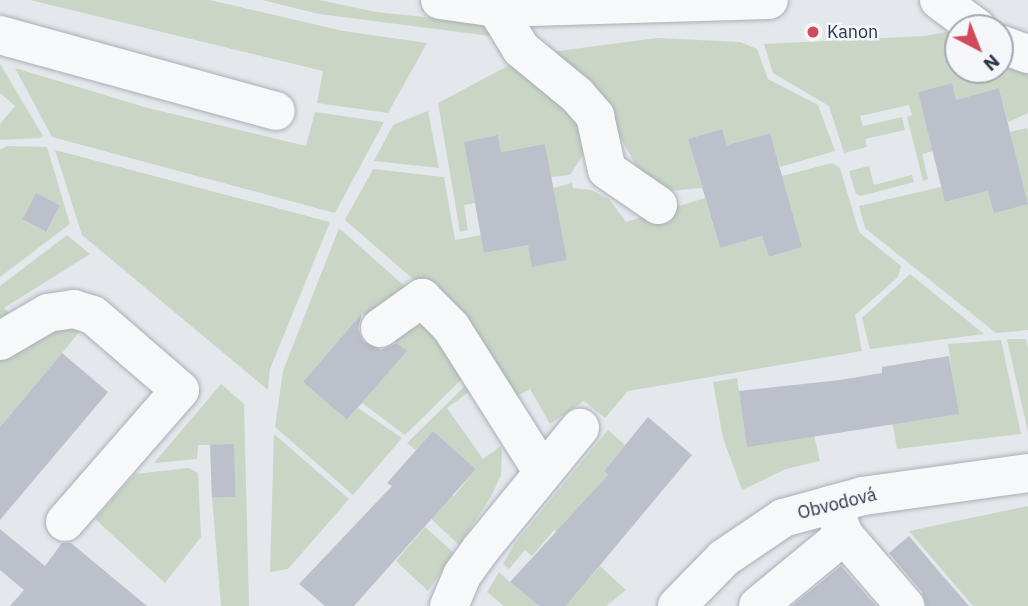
<!DOCTYPE html>
<meta charset="utf-8">
<style>
body{margin:0}
#map{position:relative;width:1028px;height:606px;overflow:hidden;background:#e4e7ec;font-family:"IBM Plex Sans",sans-serif}
div>[style]{position:absolute}
.green>*{inset:0;background:#c9d6c5}
.building>*{inset:0;background:#bbc0ca;transform-origin:0 0}
.roads{filter:drop-shadow(0 0 2px #a9aeb7) drop-shadow(0 0 2px #a9aeb7)}
.minor>*{height:38px;margin:-19px;padding:0 19px;transform-origin:19px;border-radius:19px;background:#f7f8fa}
.dots>*{width:19px;height:19px;translate:-50% -50%;box-sizing:border-box;border:4px solid #f4f6f9;border-radius:50%}
span{translate:-50% -50%;white-space:nowrap;text-align:center;line-height:1.15;-webkit-text-stroke:5px #f4f6f9;paint-order:stroke}
.poi-label{font-size:18px;color:#2b3445}
.left{translate:0 -50%;text-align:left}
.street-label{font-size:18px;color:#2b3445}
.north{position:absolute;left:944px;top:14px;width:70px;height:70px;box-sizing:border-box;background:#f4f6f9;border:2px solid #a4a8b1;border-radius:50%;rotate:138deg;font-size:19px;font-weight:700;line-height:28px;text-align:center;color:#2b3445}
.north::after{content:'';display:block;margin:auto;width:24px;height:32px;background:#d1495b;clip-path:polygon(50% 0,100% 100%,50% 72%,0 100%)}
</style>
<div id="map">
<div class="green">
<div style="clip-path:polygon(30px 0,210px 0,343px 31px,427px 43px,388px 113px,317px 103px,323px 71px)"></div>
<div style="clip-path:polygon(262px 0,319px 0,376px 12px,481px 23px,498px 37px,319px 14px)"></div>
<div style="clip-path:polygon(958px 30px,958px 70px,1000px 70px,1000px 52px,1028px 61px,1028px 113px,1008px 122px,999px 88px,956px 100px,952px 83px,918px 92px,933px 151px,922px 154px,928px 179px,923px 181px,907px 117px,912px 115px,909px 105px,860px 116px,863px 126px,902px 117px,905px 130px,865px 139px,867px 147px,844px 153px,829px 106px,773px 73px,764px 44px,925px 36px)"></div>
<div style="clip-path:polygon(657px 38px,740px 42px,757px 49px,768px 79px,818px 105px,835px 151px,780px 167px,769px 133px,727px 145px,722px 129px,688px 139px,702px 188px,670px 191px,644px 180px,610px 119px,543px 53px)"></div>
<div style="clip-path:polygon(521px 59px,576px 109px,584px 153px,570px 175px,551px 177px,545px 144px,501px 152px,498px 136px,464px 142px,475px 203px,464px 205px,468px 230px,460px 232px,438px 103px)"></div>
<div style="clip-path:polygon(0 64px,43px 136px,40px 138px,0 140px,0 124px,15px 106px,0 93px)"></div>
<div style="clip-path:polygon(15px 68px,148px 108px,306px 146px,315px 112px,384px 122px,335px 213px,52px 137px)"></div>
<div style="clip-path:polygon(428px 111px,439px 168px,374px 161px,393px 125px)"></div>
<div style="clip-path:polygon(1027px 128px,1028px 131px,1028px 330px,996px 333px,865px 228px,859px 206px,941px 187px,946px 202px,988px 191px,1028px 204px,1010px 132px)"></div>
<div style="clip-path:polygon(evenodd,7px 146px,47px 147px,70px 224px,0 277px,0 150px,7px 146px,36px 194px,60px 205px,47px 232px,23px 221px,36px 194px)"></div>
<div style="clip-path:polygon(55px 150px,330px 222px,270px 369px,268px 390px,82px 235px)"></div>
<div style="clip-path:polygon(832px 163px,840px 168px,859px 232px,901px 266px,898px 277px,855px 315px,862px 351px,628px 391px,605px 418px,584px 401px,550px 424px,530px 389px,517px 396px,474px 332px,345px 220px,373px 169px,444px 177px,455px 240px,481px 235px,485px 253px,528px 245px,533px 266px,567px 260px,553px 188px,572px 183px,573px 188px,591px 190px,609px 199px,626px 222px,705px 198px,720px 248px,762px 236px,769px 257px,802px 247px,782px 176px)"></div>
<div style="clip-path:polygon(869px 166px,874px 185px,912px 175px,914px 182px,861px 196px,856px 194px,849px 171px)"></div>
<div style="clip-path:polygon(339px 228px,408px 289px,369px 319px,362px 313px,303px 382px,347px 420px,358px 408px,402px 438px,353px 495px,275px 427px,283px 371px)"></div>
<div style="clip-path:polygon(67px 235px,90px 254px,4px 308px,14px 319px,0 328px,0 286px)"></div>
<div style="clip-path:polygon(910px 274px,984px 334px,870px 349px,862px 318px)"></div>
<div style="clip-path:polygon(430px 321px,469px 372px,405px 435px,362px 403px,406px 351px,391px 338px)"></div>
<div style="clip-path:polygon(85px 325px,62px 353px,0 427px,0 349px,32px 332px)"></div>
<div style="clip-path:polygon(1007px 339px,1026px 339px,1028px 348px,1028px 432px)"></div>
<div style="clip-path:polygon(1001px 340px,1021px 434px,897px 449px,891px 414px,958px 414px,948px 344px)"></div>
<div style="clip-path:polygon(737px 378px,747px 444px,782px 442px,781px 432px,812px 426px,820px 461px,786px 469px,742px 490px,723px 438px,713px 382px)"></div>
<div style="clip-path:polygon(221px 384px,244px 404px,249px 606px,221px 606px,212px 498px,236px 496px,234px 445px,198px 445px,197px 459px,154px 463px)"></div>
<div style="clip-path:polygon(465px 386px,469px 392px,447px 408px,483px 459px,501px 446px,502px 452px,501px 475px,491px 497px,459px 545px,424px 512px,445px 489px,454px 496px,476px 469px,433px 431px,416px 450px,407px 443px)"></div>
<div style="clip-path:polygon(608px 430px,625px 445px,604px 471px,608px 475px,559px 533px,554px 530px,532px 556px,525px 550px,509px 569px,503px 564px,515px 543px)"></div>
<div style="clip-path:polygon(274px 434px,349px 499px,288px 569px,270px 572px)"></div>
<div style="clip-path:polygon(189px 468px,198px 473px,201px 537px,165px 583px,95px 519px,135px 474px)"></div>
<div style="clip-path:polygon(1028px 506px,1028px 606px,973px 606px,909px 531px)"></div>
<div style="clip-path:polygon(425px 527px,454px 553px,428px 591px,396px 561px)"></div>
<div style="clip-path:polygon(600px 566px,626px 590px,606px 606px,566px 606px)"></div>
<div style="clip-path:polygon(499px 572px,510px 582px,539px 606px,504px 606px,487px 592px)"></div>
</div>
<div class="building">
<div style="clip-path:polygon(952px 83px,956px 100px,999px 88px,1028px 204px,994px 213px,988px 191px,945px 202px,918px 92px)"></div>
<div style="clip-path:polygon(722px 129px,727px 145px,770px 133px,802px 247px,769px 257px,762px 236px,720px 248px,688px 139px)"></div>
<div style="clip-path:polygon(498px 135px,501px 152px,545px 144px,567px 260px,532px 267px,528px 245px,484px 253px,464px 142px)"></div>
<div style="left:36px;top:193px;width:27px;height:30px;rotate:27deg"></div>
<div style="clip-path:polygon(362px 313px,358px 329px,363px 341px,381px 350px,397px 343px,407px 351px,347px 420px,303px 382px)"></div>
<div style="clip-path:polygon(62px 353px,108px 392px,0 520px,0 427px)"></div>
<div style="clip-path:polygon(949px 356px,959px 414px,747px 447px,739px 391px,840px 380px,882px 373px,882px 367px)"></div>
<div style="clip-path:polygon(648px 417px,692px 455px,566px 606px,539px 606px,510px 582px,608px 475px,604px 471px)"></div>
<div style="clip-path:polygon(433px 431px,476px 469px,354px 606px,325px 606px,299px 584px,392px 486px,387px 483px)"></div>
<div style="left:234px;top:444px;width:53px;height:24px;rotate:88deg"></div>
<div style="clip-path:polygon(0 529px,45px 566px,62px 543px,71px 543px,147px 606px,10px 606px,24px 590px,0 570px)"></div>
<div style="clip-path:polygon(909px 536px,936px 568px,969px 606px,926px 606px,922px 592px,889px 553px)"></div>
<div style="clip-path:polygon(841px 566px,876px 606px,792px 606px)"></div>
</div>
<div class="roads">
<div class="minor">
<div style="left:440px;top:0;width:57px;rotate:8.1deg"></div>
<div style="left:496px;top:8px;width:273px;rotate:-1.7deg"></div>
<div style="left:939px;top:0;width:47px;rotate:36.4deg"></div>
<div style="left:496px;top:8px;width:48px;rotate:58.6deg"></div>
<div style="left:521px;top:49px;width:72px;rotate:39.4deg"></div>
<div style="left:577px;top:95px;width:28px;rotate:49deg"></div>
<div style="left:595px;top:116px;width:55px;rotate:77.5deg"></div>
<div style="left:607px;top:170px;width:62px;rotate:34.5deg"></div>
<div style="left:0;top:35px;width:286px;rotate:15.4deg"></div>
<div style="left:1000px;top:44px;width:30px;rotate:20deg"></div>
<div style="left:380px;top:328px;width:52px;rotate:-35.5deg"></div>
<div style="left:422px;top:298px;width:41px;rotate:45deg"></div>
<div style="left:451px;top:327px;width:170px;rotate:57.7deg"></div>
<div style="left:0;top:341px;width:56px;rotate:-30.3deg"></div>
<div style="left:48px;top:313px;width:26px;rotate:-9deg"></div>
<div style="left:74px;top:309px;width:20px;rotate:18deg"></div>
<div style="left:93px;top:315px;width:115px;rotate:40.8deg"></div>
<div style="left:180px;top:390px;width:175px;rotate:131.1deg"></div>
<div style="left:844px;top:535px;width:94px;rotate:49.3deg"></div>
<div style="left:449px;top:606px;width:34px;rotate:-67deg"></div>
<div style="left:462px;top:575px;width:31px;rotate:-54deg"></div>
<div style="left:480px;top:550px;width:158px;rotate:-50.7deg"></div>
<div style="left:677px;top:606px;width:67px;rotate:-45.6deg"></div>
<div style="left:724px;top:558px;width:71px;rotate:-34.1deg"></div>
<div style="left:783px;top:518px;width:83px;rotate:-15.4deg"></div>
<div style="left:863px;top:496px;width:167px;rotate:-7.9deg"></div>
<div style="left:758px;top:606px;width:112px;rotate:-39.5deg"></div>
<div style="left:844px;top:535px;width:33px;rotate:-111deg"></div>
</div>
</div>
<div class="dots">
<div style="left:813px;top:32px;background:#d1495b"></div>
</div>
<div class="poi-label">
<span class="left" style="left:827px;top:32px">Kanon</span>
</div>
<div class="street-label">
<span style="left:837px;top:504px;rotate:-14deg">Obvodová</span>
</div>
<div class="north">N</div>
</div>
